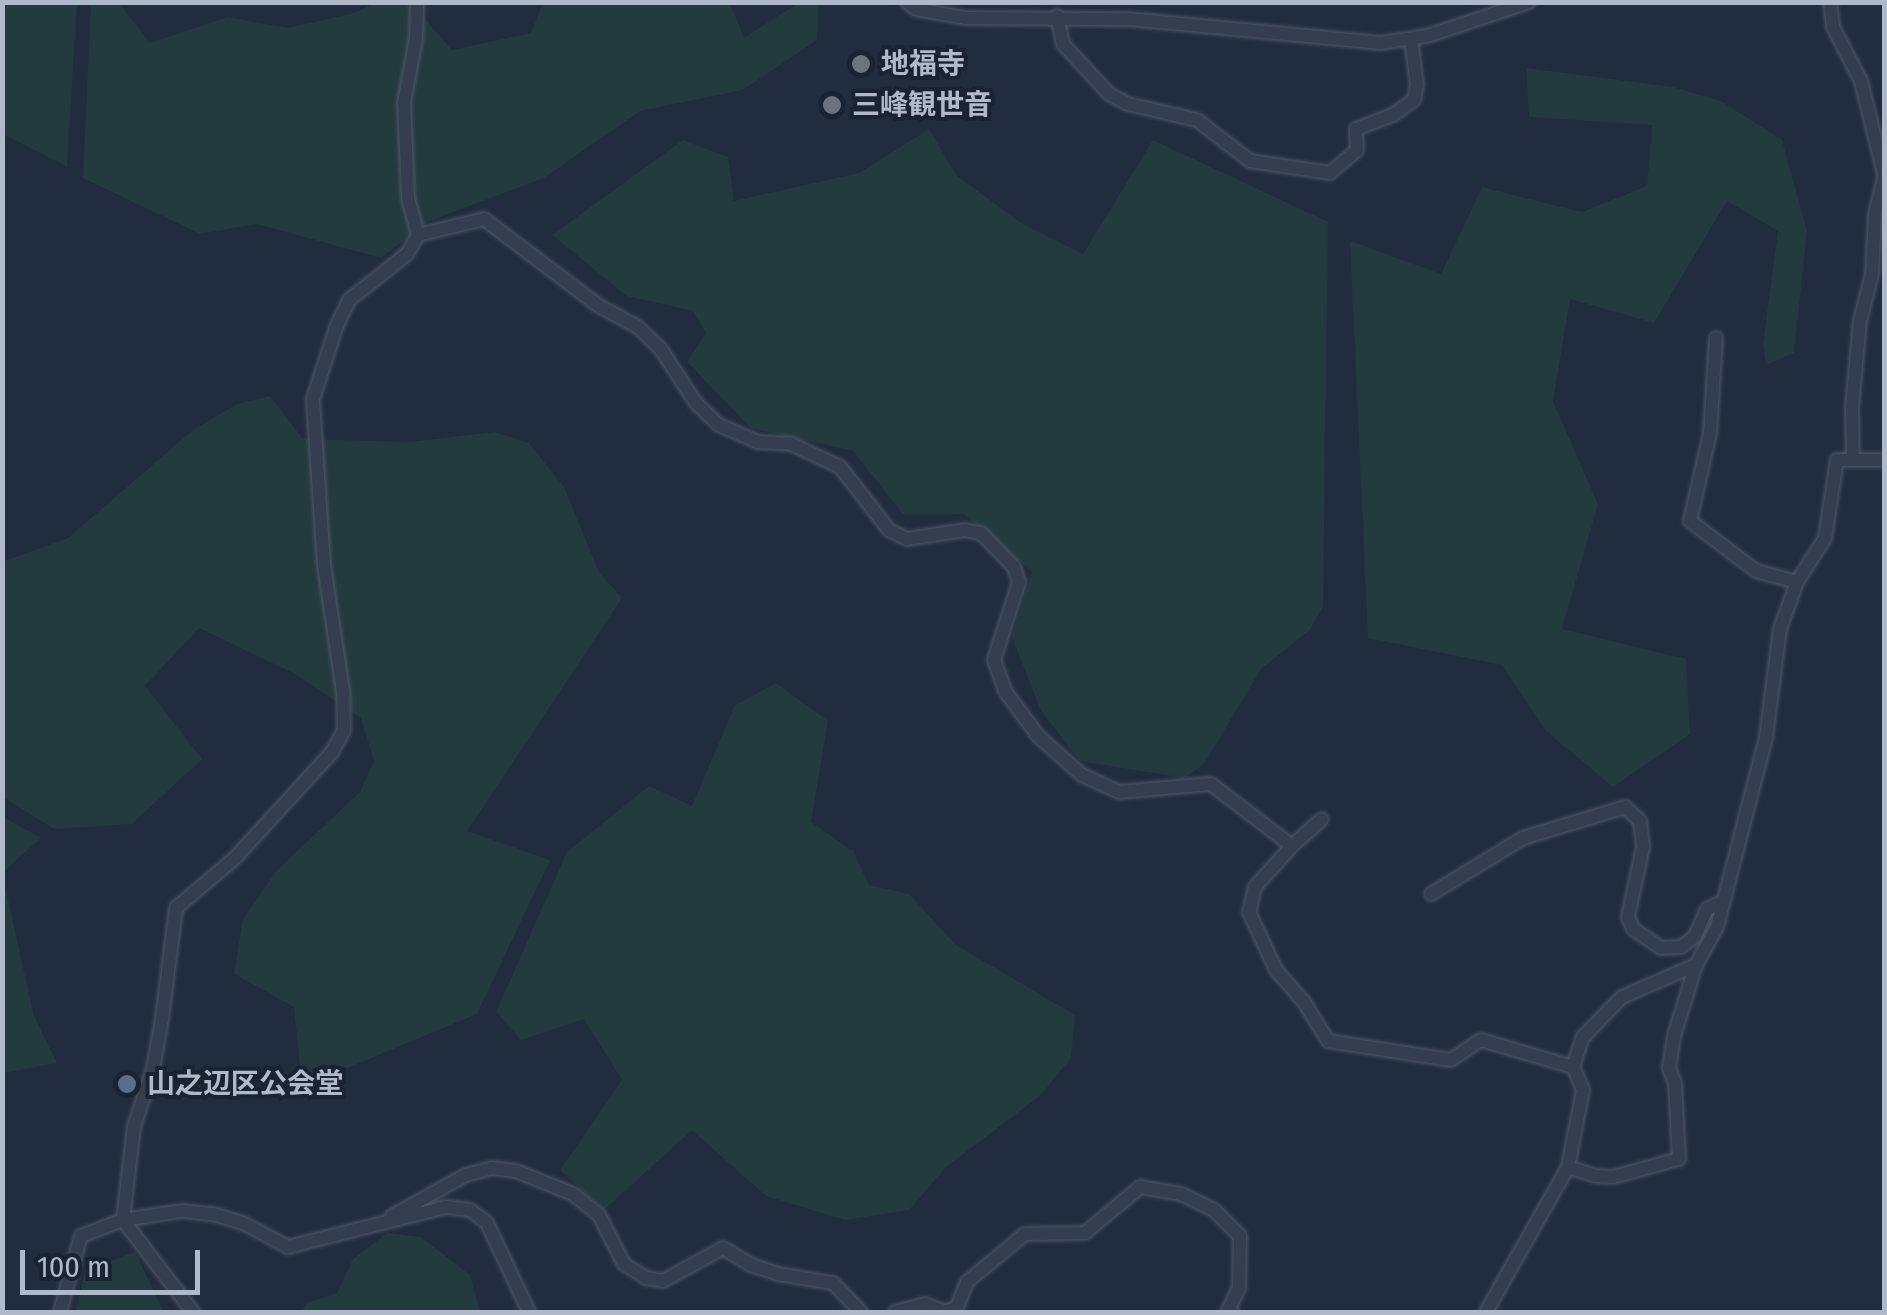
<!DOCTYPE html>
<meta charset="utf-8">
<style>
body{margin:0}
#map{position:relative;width:1887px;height:1315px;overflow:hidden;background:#212c3e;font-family:"Fira Sans Condensed","Noto Sans JP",sans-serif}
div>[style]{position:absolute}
.green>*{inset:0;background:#233a3f}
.roads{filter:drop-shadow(0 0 2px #505968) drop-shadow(0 0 2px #505968)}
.minor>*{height:12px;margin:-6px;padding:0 6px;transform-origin:6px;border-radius:6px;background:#353e4e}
.dots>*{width:28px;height:28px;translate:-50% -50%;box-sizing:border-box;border:5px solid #1a2332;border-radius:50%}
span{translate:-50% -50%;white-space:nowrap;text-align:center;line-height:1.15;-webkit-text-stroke:8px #1a2332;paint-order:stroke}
.poi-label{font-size:28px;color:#b0b9c9;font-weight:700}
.left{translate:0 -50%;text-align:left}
.frame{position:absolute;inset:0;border:5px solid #b0b9c9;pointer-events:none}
.scale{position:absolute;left:20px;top:1250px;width:180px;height:45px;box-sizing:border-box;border:5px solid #b0b9c9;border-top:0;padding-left:12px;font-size:30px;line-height:35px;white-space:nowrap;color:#b0b9c9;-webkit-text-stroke:8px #1a2332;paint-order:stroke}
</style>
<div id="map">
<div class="green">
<div style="clip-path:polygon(2px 3px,77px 3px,67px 167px,3px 134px)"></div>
<div style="clip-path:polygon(91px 3px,119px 3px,150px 43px,228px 17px,288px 28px,354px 13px,375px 3px,411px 3px,452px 50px,531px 33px,543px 3px,730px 3px,744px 38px,798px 3px,819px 3px,817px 40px,743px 90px,640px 111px,544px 178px,427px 222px,381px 258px,257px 224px,200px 234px,83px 178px)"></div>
<div style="clip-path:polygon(1526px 68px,1673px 87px,1721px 101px,1782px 140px,1807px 231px,1794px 353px,1766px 365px,1763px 343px,1778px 231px,1727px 201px,1654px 323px,1570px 299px,1553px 401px,1598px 504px,1562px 629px,1686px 659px,1690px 734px,1613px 787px,1546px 731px,1502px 665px,1368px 638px,1350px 241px,1441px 274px,1482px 187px,1582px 212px,1647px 186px,1652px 125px,1529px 117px)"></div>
<div style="clip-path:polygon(929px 129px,957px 176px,1024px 225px,1083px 254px,1153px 140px,1328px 222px,1323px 606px,1310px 630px,1261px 669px,1204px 764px,1184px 778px,1080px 761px,1041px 711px,1012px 637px,1032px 572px,963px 514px,903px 514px,853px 451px,751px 428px,687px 362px,706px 333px,693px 311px,627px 296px,552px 235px,683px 140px,728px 157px,734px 201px,859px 173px)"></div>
<div style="clip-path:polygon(270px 396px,303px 439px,409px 442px,495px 432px,529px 443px,564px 487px,599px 572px,622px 598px,467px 831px,550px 860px,477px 1014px,302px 1087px,294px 1007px,234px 974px,243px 919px,277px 870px,360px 792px,374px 761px,361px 718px,295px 674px,199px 628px,145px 686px,202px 759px,132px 824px,54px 829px,3px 797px,2px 562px,68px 538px,193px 430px,237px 404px)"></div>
<div style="clip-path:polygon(776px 683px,828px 721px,811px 822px,853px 851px,869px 885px,909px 894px,956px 945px,1075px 1015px,1071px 1058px,1041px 1095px,946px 1167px,909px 1210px,845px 1220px,766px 1196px,692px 1130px,604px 1210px,560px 1170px,622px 1080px,584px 1019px,521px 1040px,496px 1012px,567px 852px,649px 786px,692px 806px,735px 705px)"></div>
<div style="clip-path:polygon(3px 817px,41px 838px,3px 872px,2px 872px)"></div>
<div style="clip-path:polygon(2px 873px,34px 1016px,57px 1063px,3px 1073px)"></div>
<div style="clip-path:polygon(387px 1233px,421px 1237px,470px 1275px,480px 1312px,301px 1312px,307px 1303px,337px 1293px,353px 1259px)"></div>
<div style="clip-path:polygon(135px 1252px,164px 1312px,76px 1312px,85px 1270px)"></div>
</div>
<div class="roads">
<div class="minor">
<div style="left:907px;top:2px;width:11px;rotate:38deg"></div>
<div style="left:916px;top:9px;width:51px;rotate:10.2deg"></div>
<div style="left:966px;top:18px;width:162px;rotate:0.4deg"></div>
<div style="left:1128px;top:19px;width:254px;rotate:5.4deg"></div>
<div style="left:1381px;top:43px;width:47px;rotate:-8.7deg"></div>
<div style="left:1427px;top:36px;width:108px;rotate:-18.4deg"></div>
<div style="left:1830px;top:2px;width:25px;rotate:83deg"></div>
<div style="left:1833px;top:27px;width:61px;rotate:62.6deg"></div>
<div style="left:1861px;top:81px;width:96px;rotate:76.1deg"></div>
<div style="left:1057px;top:16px;width:29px;rotate:78deg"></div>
<div style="left:1063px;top:44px;width:68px;rotate:47.4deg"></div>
<div style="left:1109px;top:94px;width:21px;rotate:28deg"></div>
<div style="left:1128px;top:104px;width:71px;rotate:13.1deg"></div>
<div style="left:1197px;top:120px;width:67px;rotate:37.7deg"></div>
<div style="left:1250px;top:161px;width:81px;rotate:8.5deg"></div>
<div style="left:1330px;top:173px;width:35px;rotate:-40deg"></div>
<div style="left:1357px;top:150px;width:21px;rotate:-93deg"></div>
<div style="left:1356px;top:129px;width:40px;rotate:-21deg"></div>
<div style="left:1393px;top:115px;width:26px;rotate:-36deg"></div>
<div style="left:1414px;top:100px;width:15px;rotate:-79deg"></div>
<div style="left:1417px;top:85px;width:46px;rotate:-97.4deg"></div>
<div style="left:1884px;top:178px;width:38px;rotate:104deg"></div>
<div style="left:1875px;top:215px;width:59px;rotate:92.9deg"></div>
<div style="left:1872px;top:274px;width:49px;rotate:104.3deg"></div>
<div style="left:1860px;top:321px;width:86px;rotate:95.3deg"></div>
<div style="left:1852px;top:407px;width:53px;rotate:88.9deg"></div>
<div style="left:1853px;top:460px;width:31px"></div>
<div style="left:418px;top:235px;width:68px;rotate:-13.6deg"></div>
<div style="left:484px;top:219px;width:144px;rotate:37.1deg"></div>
<div style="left:599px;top:306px;width:44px;rotate:28.3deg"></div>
<div style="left:638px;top:327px;width:30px;rotate:44deg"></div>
<div style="left:660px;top:348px;width:66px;rotate:56.8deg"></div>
<div style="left:696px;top:403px;width:32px;rotate:44deg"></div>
<div style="left:719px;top:425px;width:43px;rotate:23.6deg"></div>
<div style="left:758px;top:442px;width:33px;rotate:3deg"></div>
<div style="left:791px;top:444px;width:54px;rotate:25.1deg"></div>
<div style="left:840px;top:467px;width:80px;rotate:52.1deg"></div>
<div style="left:889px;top:530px;width:20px;rotate:27deg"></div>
<div style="left:907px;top:539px;width:59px;rotate:-8.8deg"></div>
<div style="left:965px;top:530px;width:16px;rotate:11deg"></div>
<div style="left:981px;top:533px;width:47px;rotate:45.9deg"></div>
<div style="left:1014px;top:567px;width:16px;rotate:72deg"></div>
<div style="left:1019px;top:582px;width:82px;rotate:107.8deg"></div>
<div style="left:994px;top:660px;width:33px;rotate:70deg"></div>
<div style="left:1005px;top:691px;width:56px;rotate:53.7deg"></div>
<div style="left:1038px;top:736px;width:59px;rotate:41.6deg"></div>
<div style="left:1082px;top:775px;width:41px;rotate:24.7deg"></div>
<div style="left:1119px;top:792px;width:92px;rotate:-5deg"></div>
<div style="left:1211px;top:784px;width:102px;rotate:37.4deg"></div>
<div style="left:1292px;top:846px;width:55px;rotate:132.1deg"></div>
<div style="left:1255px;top:887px;width:26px;rotate:103deg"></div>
<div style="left:1249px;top:912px;width:64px;rotate:65deg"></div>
<div style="left:1276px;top:970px;width:43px;rotate:48.8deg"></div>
<div style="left:1304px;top:1002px;width:46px;rotate:58.4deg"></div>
<div style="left:1328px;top:1041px;width:124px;rotate:8.8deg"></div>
<div style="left:1451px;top:1060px;width:36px;rotate:-34deg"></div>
<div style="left:1481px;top:1040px;width:96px;rotate:16.4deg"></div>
<div style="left:1716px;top:338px;width:95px;rotate:93.6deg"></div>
<div style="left:1710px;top:433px;width:90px;rotate:102.8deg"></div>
<div style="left:1690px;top:521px;width:83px;rotate:37.1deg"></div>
<div style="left:1756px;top:571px;width:42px;rotate:15deg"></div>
<div style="left:1292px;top:846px;width:40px;rotate:-42deg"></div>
<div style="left:1431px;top:894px;width:108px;rotate:-31.3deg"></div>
<div style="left:1523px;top:838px;width:107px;rotate:-16.9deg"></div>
<div style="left:1625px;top:807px;width:21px;rotate:43deg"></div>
<div style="left:1640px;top:821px;width:26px;rotate:83deg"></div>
<div style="left:1643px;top:847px;width:72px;rotate:102.1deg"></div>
<div style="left:1628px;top:917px;width:13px;rotate:67deg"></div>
<div style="left:1633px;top:929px;width:34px;rotate:34deg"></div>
<div style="left:1661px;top:948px;width:20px;rotate:-3deg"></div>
<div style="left:1681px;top:947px;width:18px;rotate:-38deg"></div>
<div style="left:1695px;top:936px;width:30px;rotate:-66deg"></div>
<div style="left:1707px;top:909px;width:17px;rotate:-25deg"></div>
<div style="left:1568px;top:1167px;width:28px;rotate:18deg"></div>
<div style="left:1595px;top:1176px;width:18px;rotate:3deg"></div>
<div style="left:1613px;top:1177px;width:68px;rotate:-15.3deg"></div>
<div style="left:1679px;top:1159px;width:76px;rotate:-93deg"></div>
<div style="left:1675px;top:1083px;width:16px;rotate:-112deg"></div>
<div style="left:1669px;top:1068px;width:32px;rotate:-81deg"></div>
<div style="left:1674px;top:1036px;width:74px;rotate:-72.8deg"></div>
<div style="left:1696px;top:965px;width:43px;rotate:-61.1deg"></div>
<div style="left:1717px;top:927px;width:60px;rotate:-75.5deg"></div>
<div style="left:1732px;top:869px;width:135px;rotate:-75.5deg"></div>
<div style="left:1766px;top:738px;width:110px;rotate:-82.7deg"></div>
<div style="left:1780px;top:629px;width:50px;rotate:-70.1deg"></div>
<div style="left:1797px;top:582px;width:52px;rotate:-57.5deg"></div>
<div style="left:1825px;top:538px;width:79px;rotate:-81.3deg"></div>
<div style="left:1837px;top:460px;width:16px"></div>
<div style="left:392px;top:1216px;width:85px;rotate:-29deg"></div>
<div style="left:466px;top:1175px;width:27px;rotate:-15deg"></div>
<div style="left:492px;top:1168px;width:24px;rotate:7deg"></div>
<div style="left:516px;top:1171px;width:61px;rotate:22deg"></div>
<div style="left:573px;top:1194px;width:33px;rotate:39deg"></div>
<div style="left:599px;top:1215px;width:55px;rotate:63deg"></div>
<div style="left:624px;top:1264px;width:26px;rotate:32deg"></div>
<div style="left:646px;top:1278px;width:17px;rotate:10deg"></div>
<div style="left:663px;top:1281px;width:68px;rotate:-28.8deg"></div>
<div style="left:723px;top:1248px;width:33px;rotate:31deg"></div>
<div style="left:751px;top:1265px;width:28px;rotate:18deg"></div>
<div style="left:778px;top:1274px;width:56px;rotate:9.3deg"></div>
<div style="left:833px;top:1283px;width:40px;rotate:46deg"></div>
<div style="left:123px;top:1220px;width:94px;rotate:-83.3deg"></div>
<div style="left:134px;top:1127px;width:61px;rotate:-71.9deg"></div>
<div style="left:153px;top:1069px;width:51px;rotate:-79.8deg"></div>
<div style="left:162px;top:1019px;width:112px;rotate:-82.8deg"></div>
<div style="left:176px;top:908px;width:77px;rotate:-40.3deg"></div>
<div style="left:235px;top:858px;width:144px;rotate:-47.5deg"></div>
<div style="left:332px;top:752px;width:25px;rotate:-61deg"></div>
<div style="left:344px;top:730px;width:39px;rotate:-91deg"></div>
<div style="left:343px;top:691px;width:126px;rotate:-98.6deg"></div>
<div style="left:324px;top:566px;width:167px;rotate:-93.8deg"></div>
<div style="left:313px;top:399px;width:78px;rotate:-72deg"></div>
<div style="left:337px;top:325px;width:28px;rotate:-64deg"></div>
<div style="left:349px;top:300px;width:74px;rotate:-38.4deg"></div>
<div style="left:407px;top:254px;width:22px;rotate:-60deg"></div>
<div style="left:418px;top:235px;width:39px;rotate:-105deg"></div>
<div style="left:408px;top:197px;width:94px;rotate:-92.4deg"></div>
<div style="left:404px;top:103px;width:66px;rotate:-79.5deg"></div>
<div style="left:416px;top:38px;width:36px;rotate:-88deg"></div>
<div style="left:123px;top:1220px;width:116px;rotate:52.7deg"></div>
<div style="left:60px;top:1312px;width:79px;rotate:-74.6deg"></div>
<div style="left:81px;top:1236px;width:45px;rotate:-20.9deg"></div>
<div style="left:123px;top:1220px;width:60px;rotate:-8.7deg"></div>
<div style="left:182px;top:1211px;width:31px;rotate:6deg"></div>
<div style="left:213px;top:1214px;width:31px;rotate:17deg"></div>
<div style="left:243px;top:1223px;width:51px;rotate:28.1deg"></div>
<div style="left:288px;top:1247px;width:163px;rotate:-14.2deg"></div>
<div style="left:446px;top:1207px;width:24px;rotate:7deg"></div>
<div style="left:470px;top:1210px;width:21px;rotate:37deg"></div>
<div style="left:487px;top:1223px;width:98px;rotate:64.7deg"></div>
<div style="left:895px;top:1312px;width:31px;rotate:-15deg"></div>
<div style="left:925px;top:1304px;width:22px;rotate:21deg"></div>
<div style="left:946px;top:1312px;width:12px;rotate:-24deg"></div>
<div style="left:957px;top:1307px;width:27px;rotate:-68deg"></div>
<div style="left:967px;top:1282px;width:75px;rotate:-39.6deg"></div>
<div style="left:1025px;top:1234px;width:60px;rotate:-1deg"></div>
<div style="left:1085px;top:1233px;width:72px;rotate:-39.9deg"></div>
<div style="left:1140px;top:1187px;width:42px;rotate:9.7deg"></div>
<div style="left:1181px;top:1194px;width:37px;rotate:26deg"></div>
<div style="left:1214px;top:1210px;width:37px;rotate:45deg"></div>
<div style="left:1240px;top:1236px;width:52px;rotate:91.1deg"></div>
<div style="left:1239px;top:1288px;width:25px;rotate:116deg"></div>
<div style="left:1228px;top:1311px;width:4px;rotate:14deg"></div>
<div style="left:1486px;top:1312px;width:167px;rotate:-60.5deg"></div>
<div style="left:1568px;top:1167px;width:78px;rotate:-79deg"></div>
<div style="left:1583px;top:1090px;width:25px;rotate:-113deg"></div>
<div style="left:1573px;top:1067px;width:32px;rotate:-72deg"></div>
<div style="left:1583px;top:1037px;width:56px;rotate:-45.7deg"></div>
<div style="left:1622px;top:997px;width:81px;rotate:-23.4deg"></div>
</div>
</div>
<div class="dots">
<div style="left:861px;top:64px;background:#6b7280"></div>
<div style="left:832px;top:105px;background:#6b7280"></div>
<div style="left:127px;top:1084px;background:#5c6f8a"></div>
</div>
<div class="poi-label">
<span class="left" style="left:881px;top:64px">地福寺</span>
<span class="left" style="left:852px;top:105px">三峰観世音</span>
<span class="left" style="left:147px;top:1084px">山之辺区公会堂</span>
</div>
<div class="frame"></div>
<div class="scale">100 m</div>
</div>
